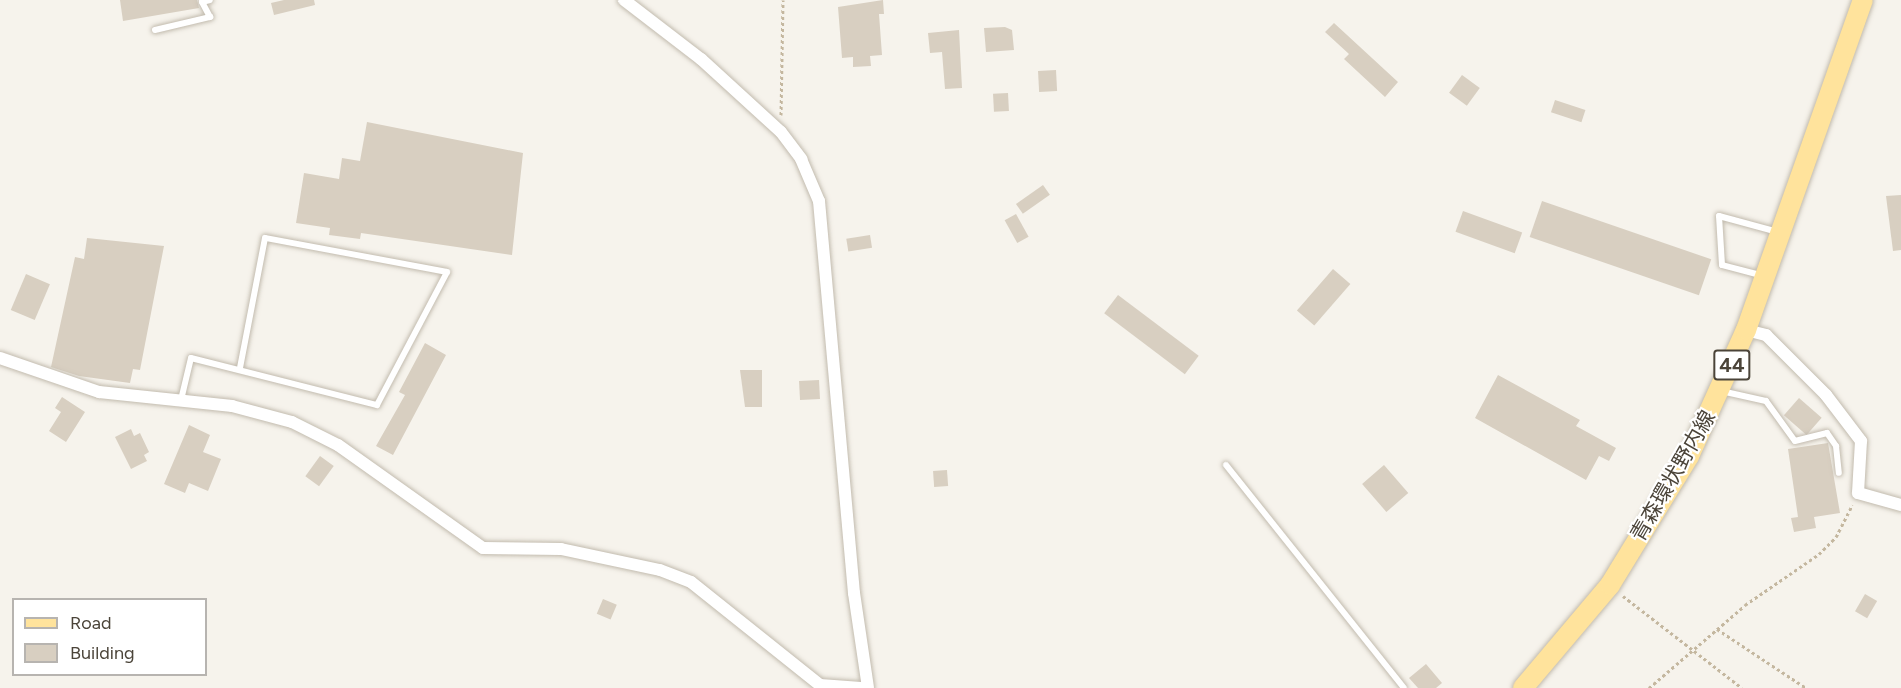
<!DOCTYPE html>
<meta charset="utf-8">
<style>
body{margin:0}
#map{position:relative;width:1901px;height:688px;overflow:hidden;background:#f6f3ec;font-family:Figtree,"Noto Sans JP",sans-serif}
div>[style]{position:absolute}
.building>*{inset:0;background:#d8cfc1;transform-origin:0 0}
.path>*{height:3px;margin-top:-1.5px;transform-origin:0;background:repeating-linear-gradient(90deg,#c4b79f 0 3px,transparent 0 6px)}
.roads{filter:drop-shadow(0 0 2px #c2bbae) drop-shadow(0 0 2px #c2bbae)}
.lane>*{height:6px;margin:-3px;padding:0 3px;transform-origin:3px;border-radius:3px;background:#fff}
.street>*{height:12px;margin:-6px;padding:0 6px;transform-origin:6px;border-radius:6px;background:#fff}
.primary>*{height:20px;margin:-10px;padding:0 10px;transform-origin:10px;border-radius:10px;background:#ffe39c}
span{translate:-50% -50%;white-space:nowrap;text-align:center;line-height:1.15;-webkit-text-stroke:4.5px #fff;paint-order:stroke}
.shield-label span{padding:2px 4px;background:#fff;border:2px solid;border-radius:4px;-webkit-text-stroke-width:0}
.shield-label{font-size:20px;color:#4b4439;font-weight:700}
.street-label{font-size:21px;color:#4b4439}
.legend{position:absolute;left:12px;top:598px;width:195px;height:78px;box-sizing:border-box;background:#fff;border:2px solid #b7b4b0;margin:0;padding:8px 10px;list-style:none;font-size:18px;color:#4b4439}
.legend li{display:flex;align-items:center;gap:12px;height:30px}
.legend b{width:30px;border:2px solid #b7b4b0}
</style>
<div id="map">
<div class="building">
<div style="clip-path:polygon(120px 0,197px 0,199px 8px,123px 21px)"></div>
<div style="clip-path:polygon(284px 0,314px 0,315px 5px,274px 15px,271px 3px)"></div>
<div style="clip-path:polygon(883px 0,884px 14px,879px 14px,882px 55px,870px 56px,871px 66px,853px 67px,853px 57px,842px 58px,838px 7px)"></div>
<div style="clip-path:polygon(1334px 23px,1398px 82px,1385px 97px,1344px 59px,1349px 54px,1325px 32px)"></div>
<div style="clip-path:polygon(1005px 27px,1012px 30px,1014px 50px,986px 52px,984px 28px)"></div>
<div style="clip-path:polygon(959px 30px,962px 88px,945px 89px,942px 52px,930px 53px,928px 33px)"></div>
<div style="left:1056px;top:70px;width:21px;height:18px;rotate:87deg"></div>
<div style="left:1462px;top:75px;width:22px;height:22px;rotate:36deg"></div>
<div style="left:1008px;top:93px;width:18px;height:15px;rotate:87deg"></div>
<div style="left:1555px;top:100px;width:32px;height:13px;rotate:18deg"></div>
<div style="clip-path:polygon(367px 122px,523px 153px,512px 255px,361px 233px,360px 239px,329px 235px,330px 228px,296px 223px,304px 173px,339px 179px,342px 158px,360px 161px)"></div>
<div style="left:1043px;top:185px;width:12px;height:33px;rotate:55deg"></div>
<div style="clip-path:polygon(1901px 195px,1901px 250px,1893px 251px,1886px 196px)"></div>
<div style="left:1542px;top:201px;width:179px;height:38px;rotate:19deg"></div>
<div style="left:1463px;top:211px;width:63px;height:22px;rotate:20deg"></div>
<div style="left:1016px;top:214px;width:26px;height:13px;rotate:61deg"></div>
<div style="left:870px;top:235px;width:13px;height:24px;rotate:81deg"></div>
<div style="clip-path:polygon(87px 238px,164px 246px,140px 370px,133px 369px,130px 383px,79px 376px,51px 367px,75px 257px,84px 259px)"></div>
<div style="left:1333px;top:269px;width:23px;height:55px;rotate:41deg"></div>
<div style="left:26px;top:274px;width:26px;height:39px;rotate:23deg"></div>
<div style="left:1118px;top:295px;width:101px;height:23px;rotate:37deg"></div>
<div style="clip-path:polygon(425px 343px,446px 355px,393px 455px,376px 446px,405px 395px,399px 392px)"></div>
<div style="clip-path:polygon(740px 370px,762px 370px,762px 407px,745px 407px)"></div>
<div style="clip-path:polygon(1498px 375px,1580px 420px,1576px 426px,1616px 448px,1609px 461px,1599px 456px,1586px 480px,1475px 418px)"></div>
<div style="left:819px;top:380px;width:19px;height:20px;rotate:87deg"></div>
<div style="clip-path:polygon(62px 397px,85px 412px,66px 442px,49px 431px,61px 412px,55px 408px)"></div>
<div style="left:1799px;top:398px;width:30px;height:23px;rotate:41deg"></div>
<div style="clip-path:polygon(189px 425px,210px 435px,203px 452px,221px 459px,208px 491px,189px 483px,185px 493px,164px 484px)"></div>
<div style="clip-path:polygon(131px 429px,134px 436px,140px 433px,149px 452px,144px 455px,147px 461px,131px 469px,115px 437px)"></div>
<div style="clip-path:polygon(1828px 443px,1840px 513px,1814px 517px,1816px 528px,1794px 532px,1791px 518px,1798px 517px,1788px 449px)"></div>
<div style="left:320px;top:456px;width:17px;height:25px;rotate:36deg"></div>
<div style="left:1384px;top:465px;width:37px;height:29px;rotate:49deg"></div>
<div style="left:947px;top:470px;width:16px;height:14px;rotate:86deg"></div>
<div style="left:1865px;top:594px;width:14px;height:20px;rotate:30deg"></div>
<div style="left:603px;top:599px;width:15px;height:16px;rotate:23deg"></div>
<div style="clip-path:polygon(1426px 664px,1442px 683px,1436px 688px,1418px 688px,1409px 678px)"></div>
</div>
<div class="path">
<div style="left:781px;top:115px;width:115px;rotate:-89deg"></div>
<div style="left:1623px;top:596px;width:150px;rotate:37.7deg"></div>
<div style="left:1717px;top:629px;width:107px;rotate:33.5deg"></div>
<div style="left:1649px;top:688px;width:127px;rotate:-40.8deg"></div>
<div style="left:1745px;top:605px;width:90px;rotate:-34.6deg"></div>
<div style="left:1819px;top:554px;width:24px;rotate:-45deg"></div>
<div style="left:1836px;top:537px;width:36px;rotate:-63deg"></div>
</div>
<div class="roads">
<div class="lane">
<div style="left:155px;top:30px;width:57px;rotate:-13.3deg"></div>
<div style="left:210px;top:17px;width:17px;rotate:-118deg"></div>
<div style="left:202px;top:2px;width:8px;rotate:-14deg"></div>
<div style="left:1764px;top:276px;width:43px;rotate:-165.3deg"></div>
<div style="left:1722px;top:265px;width:49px;rotate:-93.5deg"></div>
<div style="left:1719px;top:216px;width:61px;rotate:15.2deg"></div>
<div style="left:1721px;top:391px;width:46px;rotate:12.5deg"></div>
<div style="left:1766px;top:401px;width:49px;rotate:54.1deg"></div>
<div style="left:1795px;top:441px;width:33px;rotate:-14deg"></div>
<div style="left:1827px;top:433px;width:16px;rotate:55deg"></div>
<div style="left:1836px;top:446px;width:27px;rotate:84deg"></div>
<div style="left:181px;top:400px;width:43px;rotate:-76.6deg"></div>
<div style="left:191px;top:358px;width:192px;rotate:14.2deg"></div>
<div style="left:377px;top:405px;width:150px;rotate:-62.2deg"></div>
<div style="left:447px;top:272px;width:185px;rotate:-169.4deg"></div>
<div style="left:265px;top:238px;width:132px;rotate:100.9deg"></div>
<div style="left:1226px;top:465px;width:285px;rotate:51.4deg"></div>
</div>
<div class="street">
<div style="left:624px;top:0;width:97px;rotate:37.5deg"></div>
<div style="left:701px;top:59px;width:108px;rotate:42.4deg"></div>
<div style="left:781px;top:132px;width:34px;rotate:53deg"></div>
<div style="left:801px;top:159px;width:46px;rotate:66.8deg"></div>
<div style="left:819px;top:201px;width:394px;rotate:84.9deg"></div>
<div style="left:854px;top:593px;width:96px;rotate:81.6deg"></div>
<div style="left:1746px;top:330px;width:21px;rotate:14deg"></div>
<div style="left:1766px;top:335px;width:85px;rotate:45deg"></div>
<div style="left:1826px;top:395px;width:58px;rotate:52.7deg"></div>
<div style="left:1861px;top:441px;width:52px;rotate:93.3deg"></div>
<div style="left:1858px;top:493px;width:45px;rotate:15.6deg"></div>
<div style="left:0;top:358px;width:105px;rotate:19deg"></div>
<div style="left:99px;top:392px;width:134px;rotate:6deg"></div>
<div style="left:232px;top:406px;width:62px;rotate:14.9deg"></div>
<div style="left:292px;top:422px;width:51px;rotate:26.6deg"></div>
<div style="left:338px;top:445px;width:178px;rotate:35.4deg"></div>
<div style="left:483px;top:548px;width:78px;rotate:0.7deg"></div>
<div style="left:561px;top:549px;width:101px;rotate:12deg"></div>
<div style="left:660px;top:570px;width:33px;rotate:21deg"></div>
<div style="left:691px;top:582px;width:165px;rotate:38.6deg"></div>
<div style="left:820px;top:685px;width:41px;rotate:4.2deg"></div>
</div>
<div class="primary">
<div style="left:1523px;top:688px;width:135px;rotate:-49.8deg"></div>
<div style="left:1610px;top:585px;width:151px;rotate:-58.5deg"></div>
<div style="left:1689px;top:456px;width:138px;rotate:-65.7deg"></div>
<div style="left:1746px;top:330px;width:350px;rotate:-70.5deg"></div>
</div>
</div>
<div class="shield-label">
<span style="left:1732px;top:365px">44</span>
</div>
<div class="street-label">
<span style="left:1673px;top:476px;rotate:-60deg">青森環状野内線</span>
</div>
<ul class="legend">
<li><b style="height:8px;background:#ffe39c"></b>Road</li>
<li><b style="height:16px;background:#d8cfc1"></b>Building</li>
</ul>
</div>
